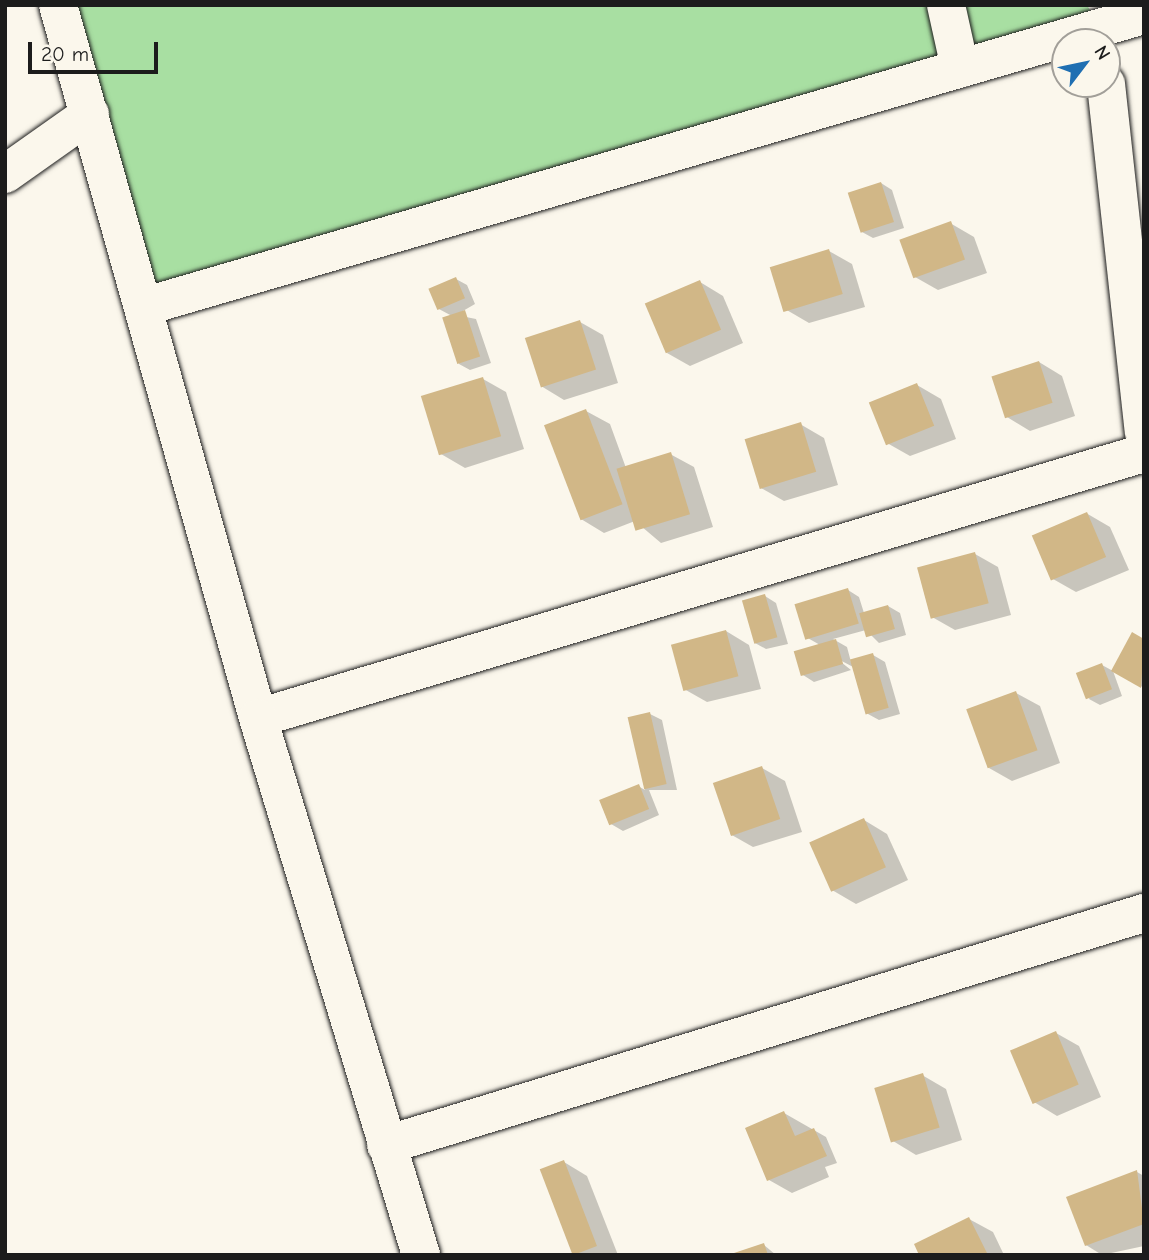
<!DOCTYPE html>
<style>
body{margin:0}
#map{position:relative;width:1149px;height:1260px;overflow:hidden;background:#fbf7ec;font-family:"Comic Neue",sans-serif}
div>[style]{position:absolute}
.green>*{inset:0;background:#a8dfa2}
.shadow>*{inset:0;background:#0003}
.building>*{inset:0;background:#d1b787;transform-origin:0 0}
.roads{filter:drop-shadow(0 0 2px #1c1c1c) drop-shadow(0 0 2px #1c1c1c)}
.street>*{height:38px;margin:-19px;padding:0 19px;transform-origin:19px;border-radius:19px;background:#fbf7ec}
.secondary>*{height:38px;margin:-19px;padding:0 19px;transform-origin:19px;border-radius:19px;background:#fbf7ec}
span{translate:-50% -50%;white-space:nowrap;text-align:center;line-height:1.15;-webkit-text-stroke:5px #fbf7ec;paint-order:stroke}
.frame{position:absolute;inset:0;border:7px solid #1c1c1c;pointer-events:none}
.north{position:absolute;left:1051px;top:28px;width:70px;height:70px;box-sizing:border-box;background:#fbf7ec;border:2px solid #a29f99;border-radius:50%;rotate:58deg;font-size:19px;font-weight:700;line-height:28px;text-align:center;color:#1c1c1c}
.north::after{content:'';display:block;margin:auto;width:24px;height:32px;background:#1f6fb2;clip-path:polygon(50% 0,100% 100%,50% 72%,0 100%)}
.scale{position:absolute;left:28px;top:42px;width:130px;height:32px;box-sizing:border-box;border:4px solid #1c1c1c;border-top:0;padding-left:9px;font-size:21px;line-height:24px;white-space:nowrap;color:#1c1c1c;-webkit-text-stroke:5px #fbf7ec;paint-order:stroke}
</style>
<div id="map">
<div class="green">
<div style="clip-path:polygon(58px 5px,1087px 5px,1100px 27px,146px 306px)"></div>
</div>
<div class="shadow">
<div style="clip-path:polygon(881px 183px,892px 190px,904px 228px,873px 238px,862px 232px)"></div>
<div style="clip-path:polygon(950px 223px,974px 237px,987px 273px,938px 290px,915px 277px)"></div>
<div style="clip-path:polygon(829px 251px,852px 264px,865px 307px,809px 323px,785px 309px)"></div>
<div style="clip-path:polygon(456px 279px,467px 285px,475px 304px,456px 315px,476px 319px,491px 363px,470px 370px,459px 364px,452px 316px,437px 308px)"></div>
<div style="clip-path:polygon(700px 282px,723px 296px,743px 343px,690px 366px,667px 353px)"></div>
<div style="clip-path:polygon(580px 322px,603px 335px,618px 383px,564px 400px,541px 386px)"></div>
<div style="clip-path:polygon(1039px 362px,1062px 376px,1075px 416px,1030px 431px,1007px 417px)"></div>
<div style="clip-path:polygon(483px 379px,506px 392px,524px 449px,465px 468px,441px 454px)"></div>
<div style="clip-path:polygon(917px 385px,941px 399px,956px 439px,910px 456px,887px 443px)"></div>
<div style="clip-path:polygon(586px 411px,610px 424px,626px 468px,670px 454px,694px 467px,713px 527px,661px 543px,635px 521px,604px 533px,581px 519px)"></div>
<div style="clip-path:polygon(800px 424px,824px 438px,838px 485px,784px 501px,761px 488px)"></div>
<div style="clip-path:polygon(1086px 513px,1110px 527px,1129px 570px,1076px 592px,1053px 579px)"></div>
<div style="clip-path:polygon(975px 554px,998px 567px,1011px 615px,955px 630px,932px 617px)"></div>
<div style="clip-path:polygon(848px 590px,859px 597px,864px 613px,888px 606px,900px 613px,906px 635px,879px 643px,866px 630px,833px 639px,847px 647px,851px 662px,873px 655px,885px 662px,900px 714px,879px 720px,868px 714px,855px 668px,836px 658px,851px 670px,814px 682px,803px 675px,820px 645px,806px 637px)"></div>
<div style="clip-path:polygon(765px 596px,776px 603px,788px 644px,766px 649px,755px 643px)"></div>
<div style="clip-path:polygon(726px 631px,749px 645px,761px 689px,707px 702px,684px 689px)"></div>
<div style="clip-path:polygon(1144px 641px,1144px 688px,1113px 670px)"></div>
<div style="clip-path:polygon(1102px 665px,1113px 671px,1122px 696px,1100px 705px,1089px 699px)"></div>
<div style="clip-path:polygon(1016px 693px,1040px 706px,1060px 763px,1012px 781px,989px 768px)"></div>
<div style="clip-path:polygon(650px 714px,662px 720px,677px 790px,649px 790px,659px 815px,623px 831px,611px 824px,638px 786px,645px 790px,630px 718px)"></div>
<div style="clip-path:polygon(762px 768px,785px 781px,802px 832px,753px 847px,730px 834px)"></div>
<div style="clip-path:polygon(864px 820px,887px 834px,908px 880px,856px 904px,832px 890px)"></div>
<div style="clip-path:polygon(1056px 1033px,1079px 1046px,1101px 1097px,1057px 1116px,1034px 1102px)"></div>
<div style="clip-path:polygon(922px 1075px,946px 1089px,962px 1140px,916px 1155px,893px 1141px)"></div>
<div style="clip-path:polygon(784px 1113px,826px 1137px,837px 1163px,825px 1167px,829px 1177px,792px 1193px,769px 1180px)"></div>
<div style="clip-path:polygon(564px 1162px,587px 1176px,618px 1255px,575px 1253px)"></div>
<div style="clip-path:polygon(1137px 1172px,1144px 1176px,1144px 1246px,1102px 1255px,1086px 1245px)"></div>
<div style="clip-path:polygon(969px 1219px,993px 1232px,1004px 1255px,921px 1255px)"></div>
<div style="clip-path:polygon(764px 1245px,776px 1255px,736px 1255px)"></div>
</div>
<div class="building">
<div style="left:881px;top:182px;width:42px;height:35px;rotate:72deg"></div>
<div style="left:951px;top:221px;width:41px;height:55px;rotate:70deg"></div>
<div style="left:829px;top:249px;width:47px;height:62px;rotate:73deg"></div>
<div style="left:456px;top:277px;width:23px;height:30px;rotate:67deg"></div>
<div style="left:700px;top:280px;width:54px;height:60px;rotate:67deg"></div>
<div style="left:465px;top:310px;width:49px;height:24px;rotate:72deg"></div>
<div style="left:580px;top:320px;width:52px;height:58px;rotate:72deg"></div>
<div style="left:1039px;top:361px;width:44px;height:50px;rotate:72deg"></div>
<div style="left:483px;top:377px;width:62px;height:65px;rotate:73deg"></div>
<div style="left:917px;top:383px;width:46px;height:52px;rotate:68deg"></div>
<div style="left:586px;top:409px;width:102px;height:45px;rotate:69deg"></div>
<div style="left:801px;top:422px;width:52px;height:59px;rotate:73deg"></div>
<div style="left:671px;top:452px;width:65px;height:57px;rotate:73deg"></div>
<div style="left:1087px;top:512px;width:49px;height:60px;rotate:67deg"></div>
<div style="left:975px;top:552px;width:53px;height:60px;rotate:75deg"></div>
<div style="left:848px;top:588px;width:37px;height:56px;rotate:73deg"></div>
<div style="left:765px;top:594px;width:45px;height:24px;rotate:74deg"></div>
<div style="left:888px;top:605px;width:25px;height:30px;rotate:74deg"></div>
<div style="left:726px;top:630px;width:48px;height:57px;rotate:75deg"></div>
<div style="clip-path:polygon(1132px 632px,1144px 639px,1141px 688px,1111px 671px)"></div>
<div style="left:836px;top:639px;width:26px;height:44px;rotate:74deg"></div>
<div style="left:873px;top:653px;width:57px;height:24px;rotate:74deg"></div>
<div style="left:1102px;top:663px;width:28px;height:28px;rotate:69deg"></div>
<div style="left:1016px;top:691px;width:63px;height:53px;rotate:70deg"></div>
<div style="left:650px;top:712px;width:74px;height:23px;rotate:77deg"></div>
<div style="left:762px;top:766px;width:56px;height:52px;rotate:71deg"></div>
<div style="left:639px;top:784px;width:27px;height:43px;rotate:68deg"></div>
<div style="left:864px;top:818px;width:54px;height:60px;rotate:66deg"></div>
<div style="left:1056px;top:1031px;width:58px;height:50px;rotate:67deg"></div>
<div style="left:923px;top:1073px;width:57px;height:51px;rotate:73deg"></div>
<div style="clip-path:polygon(784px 1111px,795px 1136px,814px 1128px,827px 1156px,767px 1181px,745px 1128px)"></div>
<div style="left:564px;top:1160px;width:92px;height:26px;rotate:69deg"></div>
<div style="clip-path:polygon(1137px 1170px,1144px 1224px,1085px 1246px,1066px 1197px)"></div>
<div style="clip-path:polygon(969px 1217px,988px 1255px,919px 1255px,914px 1244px)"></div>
<div style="clip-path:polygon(764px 1243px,768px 1255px,731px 1255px,731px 1254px)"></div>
</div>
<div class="roads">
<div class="street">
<div style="left:946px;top:5px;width:65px;rotate:77.5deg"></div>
<div style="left:1106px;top:84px;width:350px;rotate:83.8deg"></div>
<div style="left:5px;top:174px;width:104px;rotate:-35.2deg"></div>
<div style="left:146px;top:306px;width:1040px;rotate:-16.26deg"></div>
<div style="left:258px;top:718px;width:925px;rotate:-16.65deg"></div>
<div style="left:386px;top:1145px;width:793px;rotate:-17.02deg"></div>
</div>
<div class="secondary">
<div style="left:58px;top:5px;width:741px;rotate:74.33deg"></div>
<div style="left:258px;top:718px;width:561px;rotate:73.11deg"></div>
</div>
</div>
<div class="frame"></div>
<div class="north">N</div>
<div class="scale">20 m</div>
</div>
